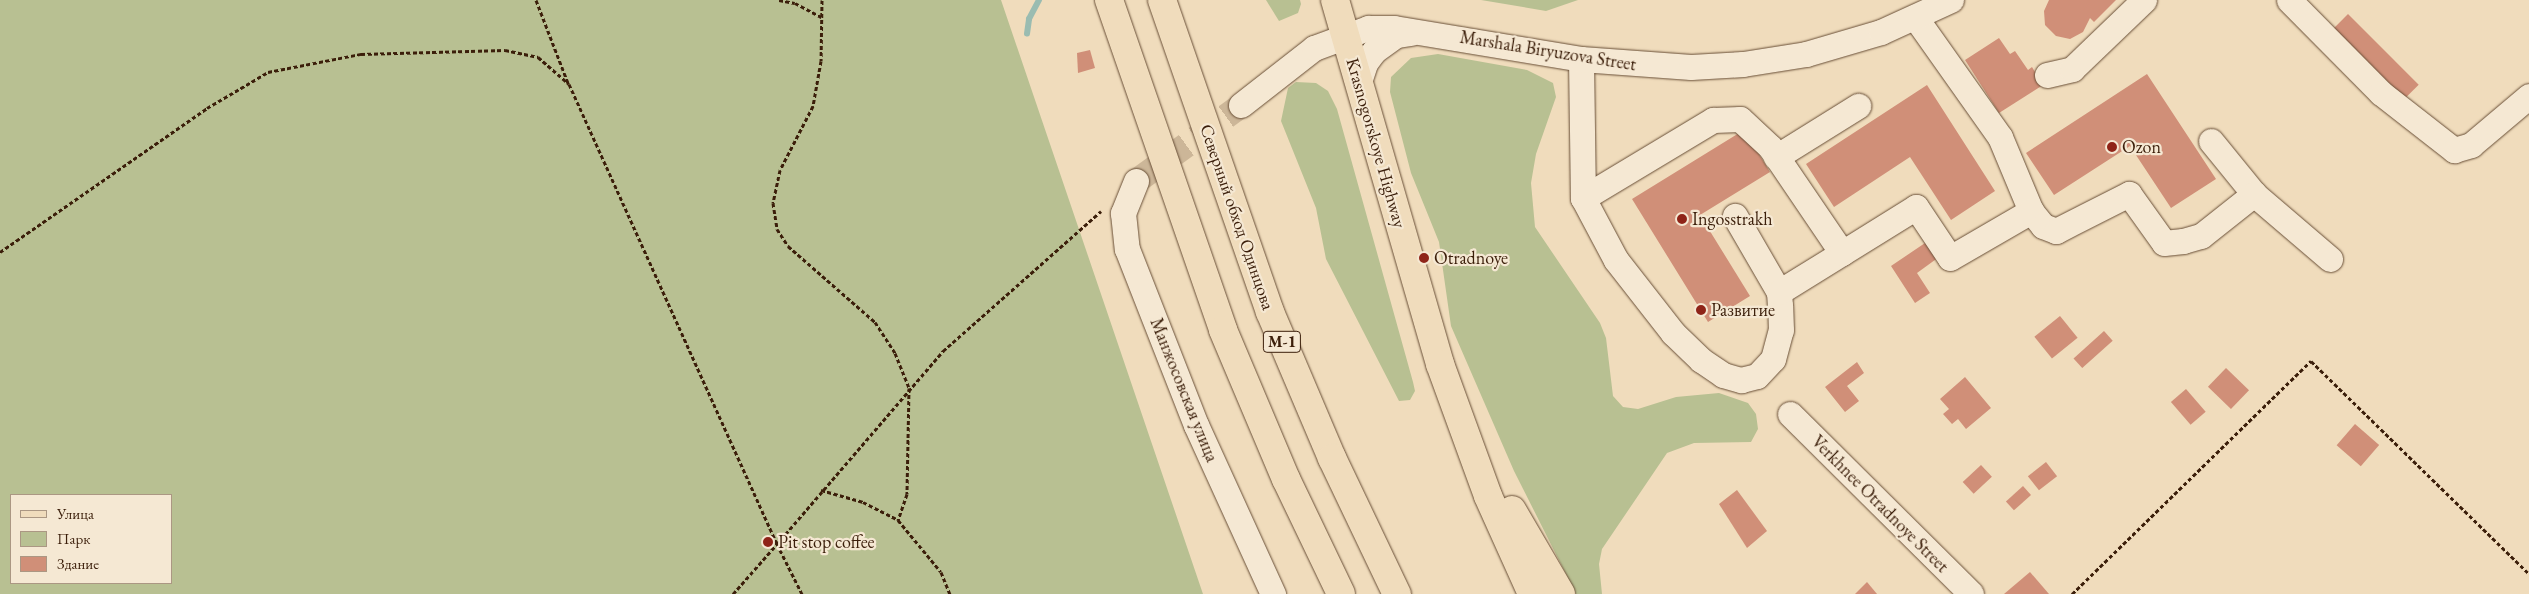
<!DOCTYPE html>
<meta charset="utf-8">
<style>
body{margin:0}
#map{position:relative;width:2529px;height:594px;overflow:hidden;background:#f0dcbc;font-family:"EB Garamond",serif}
div>[style]{position:absolute}
.green>*{inset:0;background:#b8c092}
.stream>*{height:5.5px;margin:-2.75px;padding:0 2.75px;transform-origin:2.75px;border-radius:2.75px;background:#9abcb1}
.building>*{inset:0;background:#d08f78;transform-origin:0 0}
.minor-tunnel>*{height:25px;margin-top:-12.5px;transform-origin:0;background:repeating-linear-gradient(90deg,#ccb698 0 25px,transparent 0 37px)}
.path>*{height:3px;margin-top:-1.5px;transform-origin:0;background:repeating-linear-gradient(90deg,#3b1e0a 0 4px,transparent 0 6.5px)}
.roads{filter:drop-shadow(0 0 1px #684e36) drop-shadow(0 0 1px #684e36)}
.minor>*{height:25px;margin:-12.5px;padding:0 12.5px;transform-origin:12.5px;border-radius:12.5px;background:#f5e8d3}
.major>*{height:28px;margin:-14px;padding:0 14px;transform-origin:14px;border-radius:14px;background:#f0dcbc}
.highway>*{height:28px;margin:-14px;padding:0 14px;transform-origin:14px;border-radius:14px;background:#f0dcbc}
.dots>*{width:14px;height:14px;translate:-50% -50%;box-sizing:border-box;border:2px solid #f5e8d3;border-radius:50%}
span{translate:-50% -50%;white-space:nowrap;text-align:center;line-height:1.15;-webkit-text-stroke:4.5px #f5e8d3;paint-order:stroke}
.shield-label span{padding:1px 4px;background:#f5e8d3;border:1px solid;border-radius:4px;-webkit-text-stroke-width:0}
.shield-label{font-size:16px;color:#3b1e0a;font-weight:700}
.street-label{font-size:18px;color:#3b1e0a}
.poi-label{font-size:18px;color:#3b1e0a}
.left{translate:0 -50%;text-align:left}
.legend{position:absolute;left:10px;top:494px;width:162px;height:90px;box-sizing:border-box;background:#f5e8d3;border:1px solid #ab9783;margin:0;padding:6px 9px;list-style:none;font-size:15px;color:#3b1e0a}
.legend li{display:flex;align-items:center;gap:10px;height:25px}
.legend b{width:25px;border:1px solid #ab9783}
</style>
<div id="map">
<div class="green">
<div style="clip-path:polygon(evenodd,0 0,1001px 0,1203px 594px,0 594px,0 0,11px 495px,171px 495px,171px 583px,11px 583px,11px 495px)"></div>
<div style="clip-path:polygon(1266px 0,1300px 0,1301px 4px,1298px 13px,1279px 21px)"></div>
<div style="clip-path:polygon(1481px 0,1578px 0,1546px 11px)"></div>
<div style="clip-path:polygon(1438px 54px,1527px 70px,1553px 83px,1556px 97px,1536px 154px,1531px 183px,1535px 227px,1600px 323px,1606px 338px,1613px 396px,1623px 407px,1638px 409px,1676px 397px,1719px 393px,1748px 403px,1756px 414px,1758px 429px,1751px 442px,1694px 443px,1667px 453px,1602px 549px,1599px 564px,1602px 594px,1576px 594px,1514px 471px,1451px 326px,1439px 242px,1411px 173px,1390px 92px,1391px 77px,1411px 58px)"></div>
<div style="clip-path:polygon(1296px 82px,1316px 83px,1328px 91px,1337px 109px,1413px 382px,1415px 391px,1410px 400px,1399px 401px,1326px 259px,1316px 208px,1281px 121px,1288px 88px)"></div>
</div>
<div class="stream">
<div style="left:1027px;top:34px;width:15px;rotate:-82deg"></div>
<div style="left:1029px;top:19px;width:21px;rotate:-62deg"></div>
</div>
<div class="building">
<div style="clip-path:polygon(2049px 0,2116px 0,2094px 22px,2090px 18px,2083px 32px,2070px 39px,2056px 36px,2045px 25px,2044px 11px)"></div>
<div style="left:2348px;top:14px;width:100px;height:20px;rotate:45deg"></div>
<div style="clip-path:polygon(1999px 38px,2010px 54px,2015px 51px,2028px 70px,2032px 67px,2043px 85px,1999px 113px,1965px 60px)"></div>
<div style="clip-path:polygon(1090px 50px,1095px 68px,1078px 73px,1077px 53px)"></div>
<div style="clip-path:polygon(2147px 74px,2216px 179px,2171px 208px,2130px 146px,2054px 195px,2026px 153px)"></div>
<div style="clip-path:polygon(1927px 85px,1995px 191px,1951px 220px,1910px 157px,1834px 207px,1806px 164px)"></div>
<div style="clip-path:polygon(1744px 130px,1770px 172px,1700px 215px,1750px 296px,1708px 322px,1632px 199px)"></div>
<div style="clip-path:polygon(1928px 241px,1939px 257px,1917px 273px,1930px 293px,1915px 303px,1891px 266px)"></div>
<div style="left:2060px;top:316px;width:28px;height:33px;rotate:51deg"></div>
<div style="left:2104px;top:331px;width:13px;height:41px;rotate:48deg"></div>
<div style="clip-path:polygon(1857px 362px,1864px 373px,1847px 386px,1859px 401px,1845px 412px,1825px 387px)"></div>
<div style="left:2226px;top:368px;width:32px;height:26px;rotate:44deg"></div>
<div style="clip-path:polygon(1965px 377px,1991px 408px,1966px 429px,1958px 419px,1952px 424px,1943px 414px,1949px 409px,1940px 399px)"></div>
<div style="left:2186px;top:389px;width:30px;height:20px;rotate:49deg"></div>
<div style="left:2355px;top:424px;width:32px;height:28px;rotate:41deg"></div>
<div style="left:2046px;top:462px;width:18px;height:23px;rotate:52deg"></div>
<div style="left:1981px;top:465px;width:16px;height:25px;rotate:47deg"></div>
<div style="left:2023px;top:486px;width:12px;height:23px;rotate:48deg"></div>
<div style="clip-path:polygon(1737px 490px,1767px 531px,1747px 548px,1719px 504px)"></div>
<div style="clip-path:polygon(2030px 572px,2049px 594px,2004px 594px)"></div>
<div style="clip-path:polygon(1867px 582px,1877px 594px,1855px 594px)"></div>
</div>
<div class="minor-tunnel">
<div style="left:1136px;top:181px;width:130px;rotate:-35.9deg"></div>
</div>
<div class="path">
<div style="left:536px;top:0;width:89px;rotate:68.9deg"></div>
<div style="left:779px;top:0;width:16px;rotate:11deg"></div>
<div style="left:795px;top:3px;width:30px;rotate:28deg"></div>
<div style="left:822px;top:0;width:61px;rotate:90.9deg"></div>
<div style="left:821px;top:61px;width:46px;rotate:100.1deg"></div>
<div style="left:813px;top:106px;width:72px;rotate:117.3deg"></div>
<div style="left:780px;top:170px;width:34px;rotate:102deg"></div>
<div style="left:773px;top:203px;width:26px;rotate:81deg"></div>
<div style="left:777px;top:229px;width:20px;rotate:57deg"></div>
<div style="left:788px;top:246px;width:116px;rotate:41.1deg"></div>
<div style="left:875px;top:322px;width:37px;rotate:57deg"></div>
<div style="left:895px;top:353px;width:38px;rotate:68deg"></div>
<div style="left:909px;top:388px;width:106px;rotate:91.1deg"></div>
<div style="left:907px;top:494px;width:28px;rotate:109deg"></div>
<div style="left:0;top:252px;width:252px;rotate:-34.8deg"></div>
<div style="left:207px;top:108px;width:71px;rotate:-30.5deg"></div>
<div style="left:268px;top:72px;width:95px;rotate:-11deg"></div>
<div style="left:361px;top:54px;width:144px;rotate:-1.6deg"></div>
<div style="left:505px;top:50px;width:34px;rotate:12deg"></div>
<div style="left:538px;top:57px;width:41px;rotate:41.1deg"></div>
<div style="left:569px;top:84px;width:505px;rotate:65.67deg"></div>
<div style="left:777px;top:544px;width:255px;rotate:-49.3deg"></div>
<div style="left:943px;top:351px;width:211px;rotate:-41.5deg"></div>
<div style="left:821px;top:490px;width:44px;rotate:15.9deg"></div>
<div style="left:863px;top:502px;width:39px;rotate:27deg"></div>
<div style="left:898px;top:520px;width:67px;rotate:50.4deg"></div>
<div style="left:941px;top:572px;width:24px;rotate:68deg"></div>
<div style="left:733px;top:594px;width:67px;rotate:-48.7deg"></div>
<div style="left:777px;top:544px;width:56px;rotate:63.4deg"></div>
<div style="left:2072px;top:594px;width:334px;rotate:-44.3deg"></div>
<div style="left:2311px;top:361px;width:305px;rotate:44.3deg"></div>
</div>
<div class="roads">
<div class="minor">
<div style="left:2289px;top:0;width:131px;rotate:45.3deg"></div>
<div style="left:2381px;top:93px;width:93px;rotate:38deg"></div>
<div style="left:2454px;top:150px;width:18px;rotate:-16deg"></div>
<div style="left:2471px;top:145px;width:76px;rotate:-40.2deg"></div>
<div style="left:1915px;top:17px;width:147px;rotate:54.7deg"></div>
<div style="left:2000px;top:137px;width:80px;rotate:67.3deg"></div>
<div style="left:1581px;top:59px;width:139px;rotate:89.2deg"></div>
<div style="left:1583px;top:198px;width:70px;rotate:62deg"></div>
<div style="left:1616px;top:260px;width:93px;rotate:52deg"></div>
<div style="left:1673px;top:333px;width:39px;rotate:44deg"></div>
<div style="left:1701px;top:360px;width:27px;rotate:34deg"></div>
<div style="left:1723px;top:375px;width:19px;rotate:16deg"></div>
<div style="left:1741px;top:380px;width:16px;rotate:-14deg"></div>
<div style="left:1757px;top:376px;width:23px;rotate:-47deg"></div>
<div style="left:1773px;top:359px;width:30px;rotate:-75deg"></div>
<div style="left:1781px;top:330px;width:24px;rotate:-92deg"></div>
<div style="left:1780px;top:306px;width:14px;rotate:-94deg"></div>
<div style="left:1779px;top:292px;width:88px;rotate:-120.1deg"></div>
<div style="left:2047px;top:75px;width:26px;rotate:-13deg"></div>
<div style="left:2072px;top:69px;width:100px;rotate:-43.8deg"></div>
<div style="left:1359px;top:82px;width:20px;rotate:-72deg"></div>
<div style="left:1365px;top:63px;width:15px;rotate:-53deg"></div>
<div style="left:1374px;top:51px;width:27px;rotate:-36deg"></div>
<div style="left:1396px;top:35px;width:15px;rotate:-8deg"></div>
<div style="left:1241px;top:105px;width:93px;rotate:-38deg"></div>
<div style="left:1314px;top:48px;width:58px;rotate:-20.3deg"></div>
<div style="left:1368px;top:28px;width:26px"></div>
<div style="left:1394px;top:28px;width:190px;rotate:9.4deg"></div>
<div style="left:1581px;top:59px;width:110px;rotate:4.2deg"></div>
<div style="left:1691px;top:67px;width:52px;rotate:-3.3deg"></div>
<div style="left:1743px;top:64px;width:64px;rotate:-9deg"></div>
<div style="left:1806px;top:54px;width:78px;rotate:-16.3deg"></div>
<div style="left:1881px;top:32px;width:77px;rotate:-24.6deg"></div>
<div style="left:2211px;top:141px;width:68px;rotate:50.9deg"></div>
<div style="left:1776px;top:157px;width:97px;rotate:-31.9deg"></div>
<div style="left:1136px;top:181px;width:35px;rotate:112deg"></div>
<div style="left:1123px;top:213px;width:36px;rotate:84deg"></div>
<div style="left:1127px;top:249px;width:189px;rotate:68.6deg"></div>
<div style="left:1196px;top:425px;width:186px;rotate:65.5deg"></div>
<div style="left:1583px;top:198px;width:152px;rotate:-31deg"></div>
<div style="left:1713px;top:120px;width:27px;rotate:-2deg"></div>
<div style="left:1740px;top:119px;width:41px;rotate:43deg"></div>
<div style="left:1770px;top:147px;width:128px;rotate:55.8deg"></div>
<div style="left:1842px;top:253px;width:74px;rotate:148.2deg"></div>
<div style="left:1842px;top:253px;width:87px;rotate:-31.9deg"></div>
<div style="left:1916px;top:207px;width:61px;rotate:56.3deg"></div>
<div style="left:1950px;top:258px;width:94px;rotate:-30.1deg"></div>
<div style="left:2031px;top:211px;width:19px;rotate:51deg"></div>
<div style="left:2043px;top:226px;width:14px;rotate:21deg"></div>
<div style="left:2056px;top:231px;width:82px;rotate:-26.9deg"></div>
<div style="left:2129px;top:194px;width:60px;rotate:54.5deg"></div>
<div style="left:2164px;top:243px;width:19px;rotate:-6deg"></div>
<div style="left:2183px;top:241px;width:19px;rotate:-16deg"></div>
<div style="left:2201px;top:236px;width:68px;rotate:-38.4deg"></div>
<div style="left:2254px;top:194px;width:100px;rotate:40.5deg"></div>
<div style="left:1790px;top:414px;width:255px;rotate:44.8deg"></div>
</div>
<div class="major">
<div style="left:1335px;top:0;width:379px;rotate:73.9deg"></div>
<div style="left:1440px;top:364px;width:140px;rotate:70deg"></div>
<div style="left:1488px;top:496px;width:107px;rotate:65.8deg"></div>
<div style="left:1512px;top:510px;width:97px;rotate:59.7deg"></div>
</div>
<div class="highway">
<div style="left:1109px;top:0;width:349px;rotate:70.9deg"></div>
<div style="left:1223px;top:330px;width:162px;rotate:67.1deg"></div>
<div style="left:1286px;top:479px;width:127px;rotate:64.4deg"></div>
<div style="left:1162px;top:0;width:330px;rotate:70.9deg"></div>
<div style="left:1270px;top:312px;width:159px;rotate:67deg"></div>
<div style="left:1332px;top:458px;width:151px;rotate:64.5deg"></div>
</div>
</div>
<div class="dots">
<div style="left:2112px;top:147px;background:#8f2418"></div>
<div style="left:1682px;top:219px;background:#8f2418"></div>
<div style="left:1424px;top:258px;background:#8f2418"></div>
<div style="left:1701px;top:310px;background:#8f2418"></div>
<div style="left:768px;top:542px;background:#8f2418"></div>
</div>
<div class="shield-label">
<span style="left:1282px;top:342px">М-1</span>
</div>
<div class="street-label">
<span style="left:1548px;top:51px;rotate:9deg">Marshala Biryuzova Street</span>
<span style="left:1376px;top:143px;rotate:74deg">Krasnogorskoye Highway</span>
<span style="left:1237px;top:217px;rotate:71deg">Северный обход Одинцова</span>
<span style="left:1184px;top:390px;rotate:68deg">Манжосовская улица</span>
<span style="left:1880px;top:504px;rotate:45deg">Verkhnee Otradnoye Street</span>
</div>
<div class="poi-label">
<span class="left" style="left:2122px;top:147px">Ozon</span>
<span class="left" style="left:1692px;top:219px">Ingosstrakh</span>
<span class="left" style="left:1434px;top:258px">Otradnoye</span>
<span class="left" style="left:1711px;top:310px">Развитие</span>
<span class="left" style="left:778px;top:542px">Pit stop coffee</span>
</div>
<ul class="legend">
<li><b style="height:6px;background:#f0dcbc"></b>Улица</li>
<li><b style="height:14px;background:#b8c092"></b>Парк</li>
<li><b style="height:14px;background:#d08f78"></b>Здание</li>
</ul>
</div>
